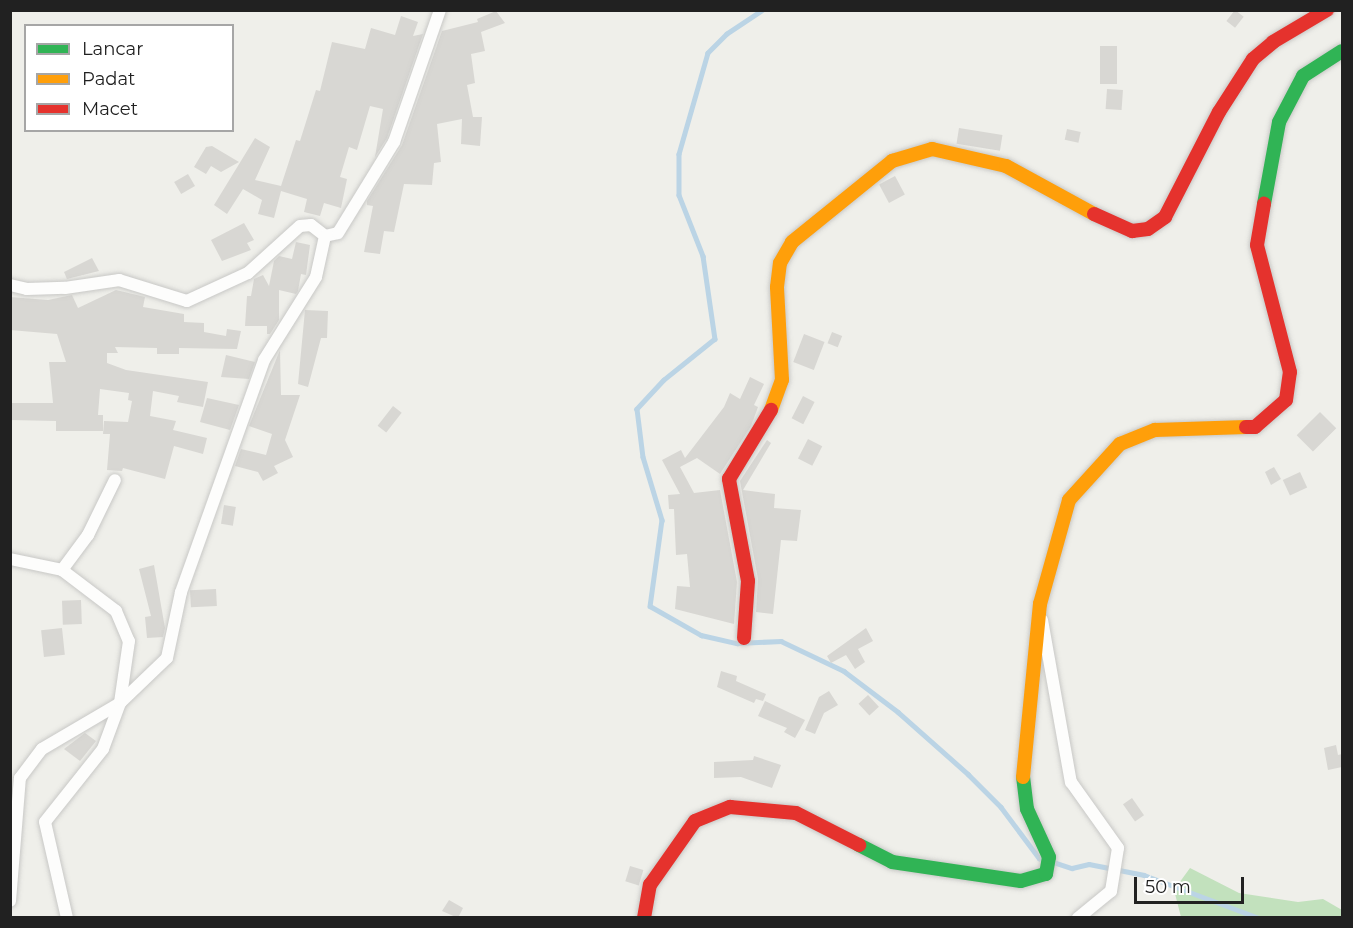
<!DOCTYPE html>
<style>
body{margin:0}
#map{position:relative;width:1353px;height:928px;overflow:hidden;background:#efefea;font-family:Montserrat,sans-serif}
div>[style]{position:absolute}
.forest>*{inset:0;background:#c2e1bd}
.stream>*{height:4.5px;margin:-2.25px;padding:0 2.25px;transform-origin:2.25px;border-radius:2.25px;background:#bbd4e5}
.building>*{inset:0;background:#d8d7d3;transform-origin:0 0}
.roads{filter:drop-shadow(0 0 2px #c8c8c6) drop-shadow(0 0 2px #c8c8c6)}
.street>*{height:12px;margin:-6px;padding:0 6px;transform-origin:6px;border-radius:6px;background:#fdfdfc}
.fast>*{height:14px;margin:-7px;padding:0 7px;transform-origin:7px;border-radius:7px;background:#30b455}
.slow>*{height:14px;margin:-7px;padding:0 7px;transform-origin:7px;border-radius:7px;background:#ff9f0a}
.jam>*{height:14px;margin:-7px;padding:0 7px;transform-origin:7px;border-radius:7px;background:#e5322d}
span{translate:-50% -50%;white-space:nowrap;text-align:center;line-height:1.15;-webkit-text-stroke:4.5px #fff;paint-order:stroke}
.frame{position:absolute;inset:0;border:12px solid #212121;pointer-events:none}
.legend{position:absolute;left:24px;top:24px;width:210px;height:108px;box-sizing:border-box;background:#fff;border:2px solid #a6a6a6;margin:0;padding:8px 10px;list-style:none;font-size:18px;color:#212121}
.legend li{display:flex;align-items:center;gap:12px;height:30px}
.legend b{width:30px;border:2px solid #a6a6a6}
.scale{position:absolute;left:1134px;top:877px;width:110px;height:27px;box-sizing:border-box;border:3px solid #212121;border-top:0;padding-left:8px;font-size:18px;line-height:21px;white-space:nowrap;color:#212121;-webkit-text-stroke:4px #fff;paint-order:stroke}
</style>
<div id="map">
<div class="forest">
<div style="clip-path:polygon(1190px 868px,1239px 893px,1298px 902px,1323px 899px,1342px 910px,1342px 917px,1181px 917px,1174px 890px)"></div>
</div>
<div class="stream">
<div style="left:763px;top:10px;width:43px;rotate:146.3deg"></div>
<div style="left:727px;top:34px;width:27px;rotate:135deg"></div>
<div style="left:708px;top:53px;width:105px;rotate:106deg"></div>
<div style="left:679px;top:154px;width:41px;rotate:90deg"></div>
<div style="left:679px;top:195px;width:66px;rotate:68.5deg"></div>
<div style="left:703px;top:256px;width:84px;rotate:81.8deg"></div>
<div style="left:715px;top:339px;width:65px;rotate:141.2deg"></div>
<div style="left:664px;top:380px;width:40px;rotate:133deg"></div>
<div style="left:637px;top:409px;width:48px;rotate:82.9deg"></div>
<div style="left:643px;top:457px;width:66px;rotate:73.2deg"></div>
<div style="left:662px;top:520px;width:87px;rotate:97.9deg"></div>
<div style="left:650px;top:606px;width:59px;rotate:29.6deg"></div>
<div style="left:701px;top:635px;width:37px;rotate:13deg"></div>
<div style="left:737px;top:643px;width:44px;rotate:-2.6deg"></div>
<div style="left:781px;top:641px;width:70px;rotate:25.5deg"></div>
<div style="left:844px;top:671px;width:68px;rotate:37.2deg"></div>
<div style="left:898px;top:712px;width:94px;rotate:41.5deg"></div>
<div style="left:968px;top:774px;width:47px;rotate:45deg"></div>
<div style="left:1001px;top:807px;width:64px;rotate:53.3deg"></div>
<div style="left:1039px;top:858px;width:6px;rotate:9deg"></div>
<div style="left:1053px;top:862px;width:20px;rotate:18deg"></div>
<div style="left:1072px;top:868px;width:17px;rotate:-13deg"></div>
<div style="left:1089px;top:864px;width:56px;rotate:11.3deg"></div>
<div style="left:1144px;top:875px;width:123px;rotate:20.5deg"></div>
</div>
<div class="building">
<div style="left:1235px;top:10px;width:11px;height:14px;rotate:38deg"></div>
<div style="clip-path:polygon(496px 11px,505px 23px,481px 32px,485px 51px,471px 54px,475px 83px,467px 85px,473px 117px,482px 117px,480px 146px,461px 144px,462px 119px,437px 124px,441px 162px,434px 163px,432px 185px,404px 184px,394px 232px,384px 231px,380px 254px,364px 252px,373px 206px,367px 205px,367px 201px,402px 145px,442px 31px,478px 22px,477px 19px)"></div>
<div style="clip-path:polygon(401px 16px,418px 22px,413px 36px,423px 34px,387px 138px,375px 157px,383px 109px,370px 106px,357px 150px,349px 147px,340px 177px,347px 179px,341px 208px,324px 203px,320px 216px,304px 212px,307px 199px,281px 191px,274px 218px,258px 214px,262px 200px,243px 189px,227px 214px,214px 205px,255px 138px,270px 147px,255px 180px,281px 186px,296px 140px,300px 141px,316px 90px,320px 91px,332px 42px,365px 49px,371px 28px,395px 35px)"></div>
<div style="left:1100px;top:46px;width:17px;height:38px"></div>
<div style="left:1107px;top:89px;width:16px;height:20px;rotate:4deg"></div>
<div style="left:959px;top:128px;width:44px;height:16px;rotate:9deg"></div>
<div style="left:1067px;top:129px;width:14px;height:11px;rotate:12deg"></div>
<div style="clip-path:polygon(212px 146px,239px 162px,221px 172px,211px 166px,206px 174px,194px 167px,206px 147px)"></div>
<div style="left:188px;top:174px;width:14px;height:16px;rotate:60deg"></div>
<div style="left:895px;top:176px;width:21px;height:18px;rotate:62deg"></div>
<div style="clip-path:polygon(244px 223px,254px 240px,247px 243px,251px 250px,222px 261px,211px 240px)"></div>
<div style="clip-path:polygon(296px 242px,310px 245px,306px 275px,301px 274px,298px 291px,296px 294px,279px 290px,279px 320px,270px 334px,267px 334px,267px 326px,245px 326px,247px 296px,251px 296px,254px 279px,263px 275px,269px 286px,274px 261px,279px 256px,292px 259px)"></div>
<div style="clip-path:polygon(92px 258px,99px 271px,67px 279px,64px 272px)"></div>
<div style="clip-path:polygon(116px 290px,145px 297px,143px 307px,184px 314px,184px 322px,204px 323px,204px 332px,226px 336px,227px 329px,241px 331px,237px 349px,179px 348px,179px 354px,157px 354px,157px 348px,115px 347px,118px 353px,107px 353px,107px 363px,126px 370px,208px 382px,203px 407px,177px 402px,179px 396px,153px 391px,150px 416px,176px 421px,173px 430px,207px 438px,203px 454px,174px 446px,165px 479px,123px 468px,122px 471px,107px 470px,110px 434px,103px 434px,104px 421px,128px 422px,132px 401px,128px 400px,129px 393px,100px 389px,98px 415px,103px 415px,103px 431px,56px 431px,56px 421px,10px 420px,10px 403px,53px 403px,49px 362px,66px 362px,57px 334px,10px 330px,10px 297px,48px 300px,72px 295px,78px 308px)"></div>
<div style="clip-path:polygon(305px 310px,328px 311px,327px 338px,321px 338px,308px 387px,298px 384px)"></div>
<div style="left:832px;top:332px;width:11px;height:12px;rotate:22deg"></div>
<div style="left:804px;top:334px;width:22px;height:30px;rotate:21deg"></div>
<div style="clip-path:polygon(280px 350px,281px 395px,300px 395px,285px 440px,293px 457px,274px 466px,278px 473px,263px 481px,258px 472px,235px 466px,241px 449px,266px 455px,272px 434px,249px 426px)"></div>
<div style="clip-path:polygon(226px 355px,255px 362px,249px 379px,221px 377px)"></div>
<div style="clip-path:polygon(750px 377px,764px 384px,754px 405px,758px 407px,751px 426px,720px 474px,697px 458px,680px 467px,694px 493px,720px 490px,737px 582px,734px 624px,675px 609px,677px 586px,690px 587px,687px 554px,676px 555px,674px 509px,669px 509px,668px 495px,680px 494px,662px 460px,681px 450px,685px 458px,724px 407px,730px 393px,740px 399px)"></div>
<div style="left:803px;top:396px;width:13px;height:25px;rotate:27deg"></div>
<div style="clip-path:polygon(207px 398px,239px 405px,230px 430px,200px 422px)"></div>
<div style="left:393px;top:406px;width:11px;height:25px;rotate:38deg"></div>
<div style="left:1320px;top:412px;width:23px;height:33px;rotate:45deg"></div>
<div style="left:808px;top:439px;width:16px;height:22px;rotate:27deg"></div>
<div style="clip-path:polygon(767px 440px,771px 443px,743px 490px,775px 494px,774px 508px,801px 510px,797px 541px,781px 540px,773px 614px,756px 612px,758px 579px,740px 481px)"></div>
<div style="clip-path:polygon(1274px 467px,1281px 479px,1271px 485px,1265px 472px)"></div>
<div style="left:1300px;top:472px;width:17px;height:19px;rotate:65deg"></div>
<div style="left:224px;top:505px;width:12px;height:19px;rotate:9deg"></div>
<div style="clip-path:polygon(154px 565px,165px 628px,163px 637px,147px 638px,145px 617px,151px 616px,139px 569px)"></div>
<div style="left:216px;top:589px;width:17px;height:26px;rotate:87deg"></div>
<div style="left:81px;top:600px;width:24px;height:19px;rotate:88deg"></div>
<div style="left:62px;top:628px;width:27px;height:21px;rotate:84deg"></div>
<div style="clip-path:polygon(866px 628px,873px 641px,858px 649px,865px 662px,855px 669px,846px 655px,831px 663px,827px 656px)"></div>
<div style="clip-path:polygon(721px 671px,737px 676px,736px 681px,766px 694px,763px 701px,756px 699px,754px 703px,717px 687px)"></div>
<div style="clip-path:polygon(829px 691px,838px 705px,824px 713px,815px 734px,805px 730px,819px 697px)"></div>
<div style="left:868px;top:695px;width:16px;height:13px;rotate:47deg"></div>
<div style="clip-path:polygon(765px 701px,805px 720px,795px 738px,784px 732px,787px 728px,758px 716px)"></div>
<div style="clip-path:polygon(85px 733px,96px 741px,80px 761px,64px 749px)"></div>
<div style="clip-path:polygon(1336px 745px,1338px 755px,1342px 754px,1342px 767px,1328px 770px,1324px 748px)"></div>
<div style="clip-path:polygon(754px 756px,781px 765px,772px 788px,741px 777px,714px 778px,714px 762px,753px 760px)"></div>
<div style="left:1132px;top:798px;width:21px;height:11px;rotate:55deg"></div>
<div style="left:630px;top:866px;width:14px;height:16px;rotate:17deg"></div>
<div style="clip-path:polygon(449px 900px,463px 908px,458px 918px,442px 911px)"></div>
</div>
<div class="roads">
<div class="street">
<div style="left:10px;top:285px;width:17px;rotate:13deg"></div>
<div style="left:27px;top:289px;width:38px;rotate:-2deg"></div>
<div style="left:65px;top:288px;width:55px;rotate:-8.4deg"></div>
<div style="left:119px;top:280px;width:71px;rotate:17.2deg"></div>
<div style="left:187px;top:301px;width:67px;rotate:-24.7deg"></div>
<div style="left:248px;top:273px;width:70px;rotate:-42.1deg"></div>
<div style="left:300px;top:226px;width:11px;rotate:-5deg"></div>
<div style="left:311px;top:225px;width:18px;rotate:38deg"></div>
<div style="left:10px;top:559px;width:53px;rotate:11.9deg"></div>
<div style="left:62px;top:570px;width:68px;rotate:37.2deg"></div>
<div style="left:116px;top:611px;width:33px;rotate:67deg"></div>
<div style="left:129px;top:641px;width:63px;rotate:98.3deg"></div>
<div style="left:120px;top:703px;width:49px;rotate:110.3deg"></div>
<div style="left:103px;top:749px;width:93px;rotate:128.5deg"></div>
<div style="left:45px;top:822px;width:98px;rotate:77.1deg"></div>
<div style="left:62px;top:570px;width:44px;rotate:-53.4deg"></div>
<div style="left:88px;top:535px;width:61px;rotate:-63.9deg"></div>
<div style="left:1042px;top:620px;width:165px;rotate:79.9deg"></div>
<div style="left:1071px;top:782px;width:81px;rotate:54.5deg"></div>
<div style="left:1118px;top:848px;width:44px;rotate:99.2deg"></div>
<div style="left:1111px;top:891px;width:43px;rotate:140.7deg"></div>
<div style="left:10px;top:901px;width:123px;rotate:-85.4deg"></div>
<div style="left:20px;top:778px;width:36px;rotate:-53deg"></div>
<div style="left:42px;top:749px;width:91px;rotate:-30.5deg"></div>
<div style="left:120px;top:703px;width:65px;rotate:-43.8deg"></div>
<div style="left:167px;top:658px;width:67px;rotate:-78deg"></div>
<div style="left:181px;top:592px;width:246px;rotate:-70.3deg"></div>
<div style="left:264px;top:360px;width:98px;rotate:-57.9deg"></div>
<div style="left:316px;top:277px;width:42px;rotate:-77.6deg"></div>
<div style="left:325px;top:236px;width:13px;rotate:-13deg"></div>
<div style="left:338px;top:233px;width:107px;rotate:-58.4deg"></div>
<div style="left:394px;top:142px;width:140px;rotate:-70.8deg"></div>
</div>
<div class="fast">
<div style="left:1264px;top:204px;width:83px;rotate:-79.6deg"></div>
<div style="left:1279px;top:122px;width:52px;rotate:-62.4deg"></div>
<div style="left:1303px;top:76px;width:46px;rotate:-32.7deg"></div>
<div style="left:859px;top:845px;width:37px;rotate:27deg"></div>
<div style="left:892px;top:862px;width:130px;rotate:8.4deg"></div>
<div style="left:1021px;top:881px;width:26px;rotate:-16deg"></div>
<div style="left:1046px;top:874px;width:17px;rotate:-80deg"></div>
<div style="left:1049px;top:857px;width:53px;rotate:-114.6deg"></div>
<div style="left:1027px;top:809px;width:32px;rotate:-97deg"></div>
</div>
<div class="slow">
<div style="left:771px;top:410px;width:32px;rotate:-70deg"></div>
<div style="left:782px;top:380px;width:93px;rotate:-93.1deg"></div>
<div style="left:777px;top:287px;width:24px;rotate:-83deg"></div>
<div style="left:780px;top:263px;width:24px;rotate:-60deg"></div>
<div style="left:792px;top:242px;width:129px;rotate:-39deg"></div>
<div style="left:892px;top:161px;width:42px;rotate:-16.7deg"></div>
<div style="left:932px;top:149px;width:76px;rotate:12.9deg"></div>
<div style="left:1006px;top:166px;width:100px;rotate:28.6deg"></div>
<div style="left:1023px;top:777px;width:174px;rotate:-84.4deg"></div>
<div style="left:1040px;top:604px;width:108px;rotate:-74.4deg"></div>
<div style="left:1069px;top:500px;width:76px;rotate:-47.7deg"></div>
<div style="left:1120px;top:444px;width:38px;rotate:-22deg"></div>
<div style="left:1155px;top:430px;width:91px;rotate:-1.9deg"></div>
</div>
<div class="jam">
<div style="left:1094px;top:214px;width:42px;rotate:24.1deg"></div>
<div style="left:1132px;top:231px;width:16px;rotate:-7deg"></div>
<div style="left:1148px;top:229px;width:21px;rotate:-35deg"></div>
<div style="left:1165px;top:217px;width:118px;rotate:-62.8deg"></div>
<div style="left:1219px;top:112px;width:63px;rotate:-57.3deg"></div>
<div style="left:1253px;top:59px;width:26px;rotate:-40deg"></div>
<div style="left:1273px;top:42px;width:63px;rotate:-30.7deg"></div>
<div style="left:1246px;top:427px;width:9px"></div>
<div style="left:1255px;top:427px;width:41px;rotate:-41.1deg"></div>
<div style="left:1286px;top:400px;width:28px;rotate:-82deg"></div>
<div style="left:1290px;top:372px;width:131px;rotate:-104.6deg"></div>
<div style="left:1257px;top:245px;width:42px;rotate:-80.3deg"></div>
<div style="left:744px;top:638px;width:57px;rotate:-86deg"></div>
<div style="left:748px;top:581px;width:104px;rotate:-100.6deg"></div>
<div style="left:729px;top:479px;width:81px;rotate:-58.7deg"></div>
<div style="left:644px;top:918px;width:34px;rotate:-80deg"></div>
<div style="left:650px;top:885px;width:78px;rotate:-54.9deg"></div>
<div style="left:695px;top:821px;width:38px;rotate:-22deg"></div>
<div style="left:730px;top:807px;width:66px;rotate:5.2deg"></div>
<div style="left:796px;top:813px;width:71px;rotate:26.9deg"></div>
</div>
</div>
<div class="frame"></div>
<ul class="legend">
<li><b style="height:8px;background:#30b455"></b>Lancar</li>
<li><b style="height:8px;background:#ff9f0a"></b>Padat</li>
<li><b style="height:8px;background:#e5322d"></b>Macet</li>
</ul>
<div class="scale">50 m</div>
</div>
